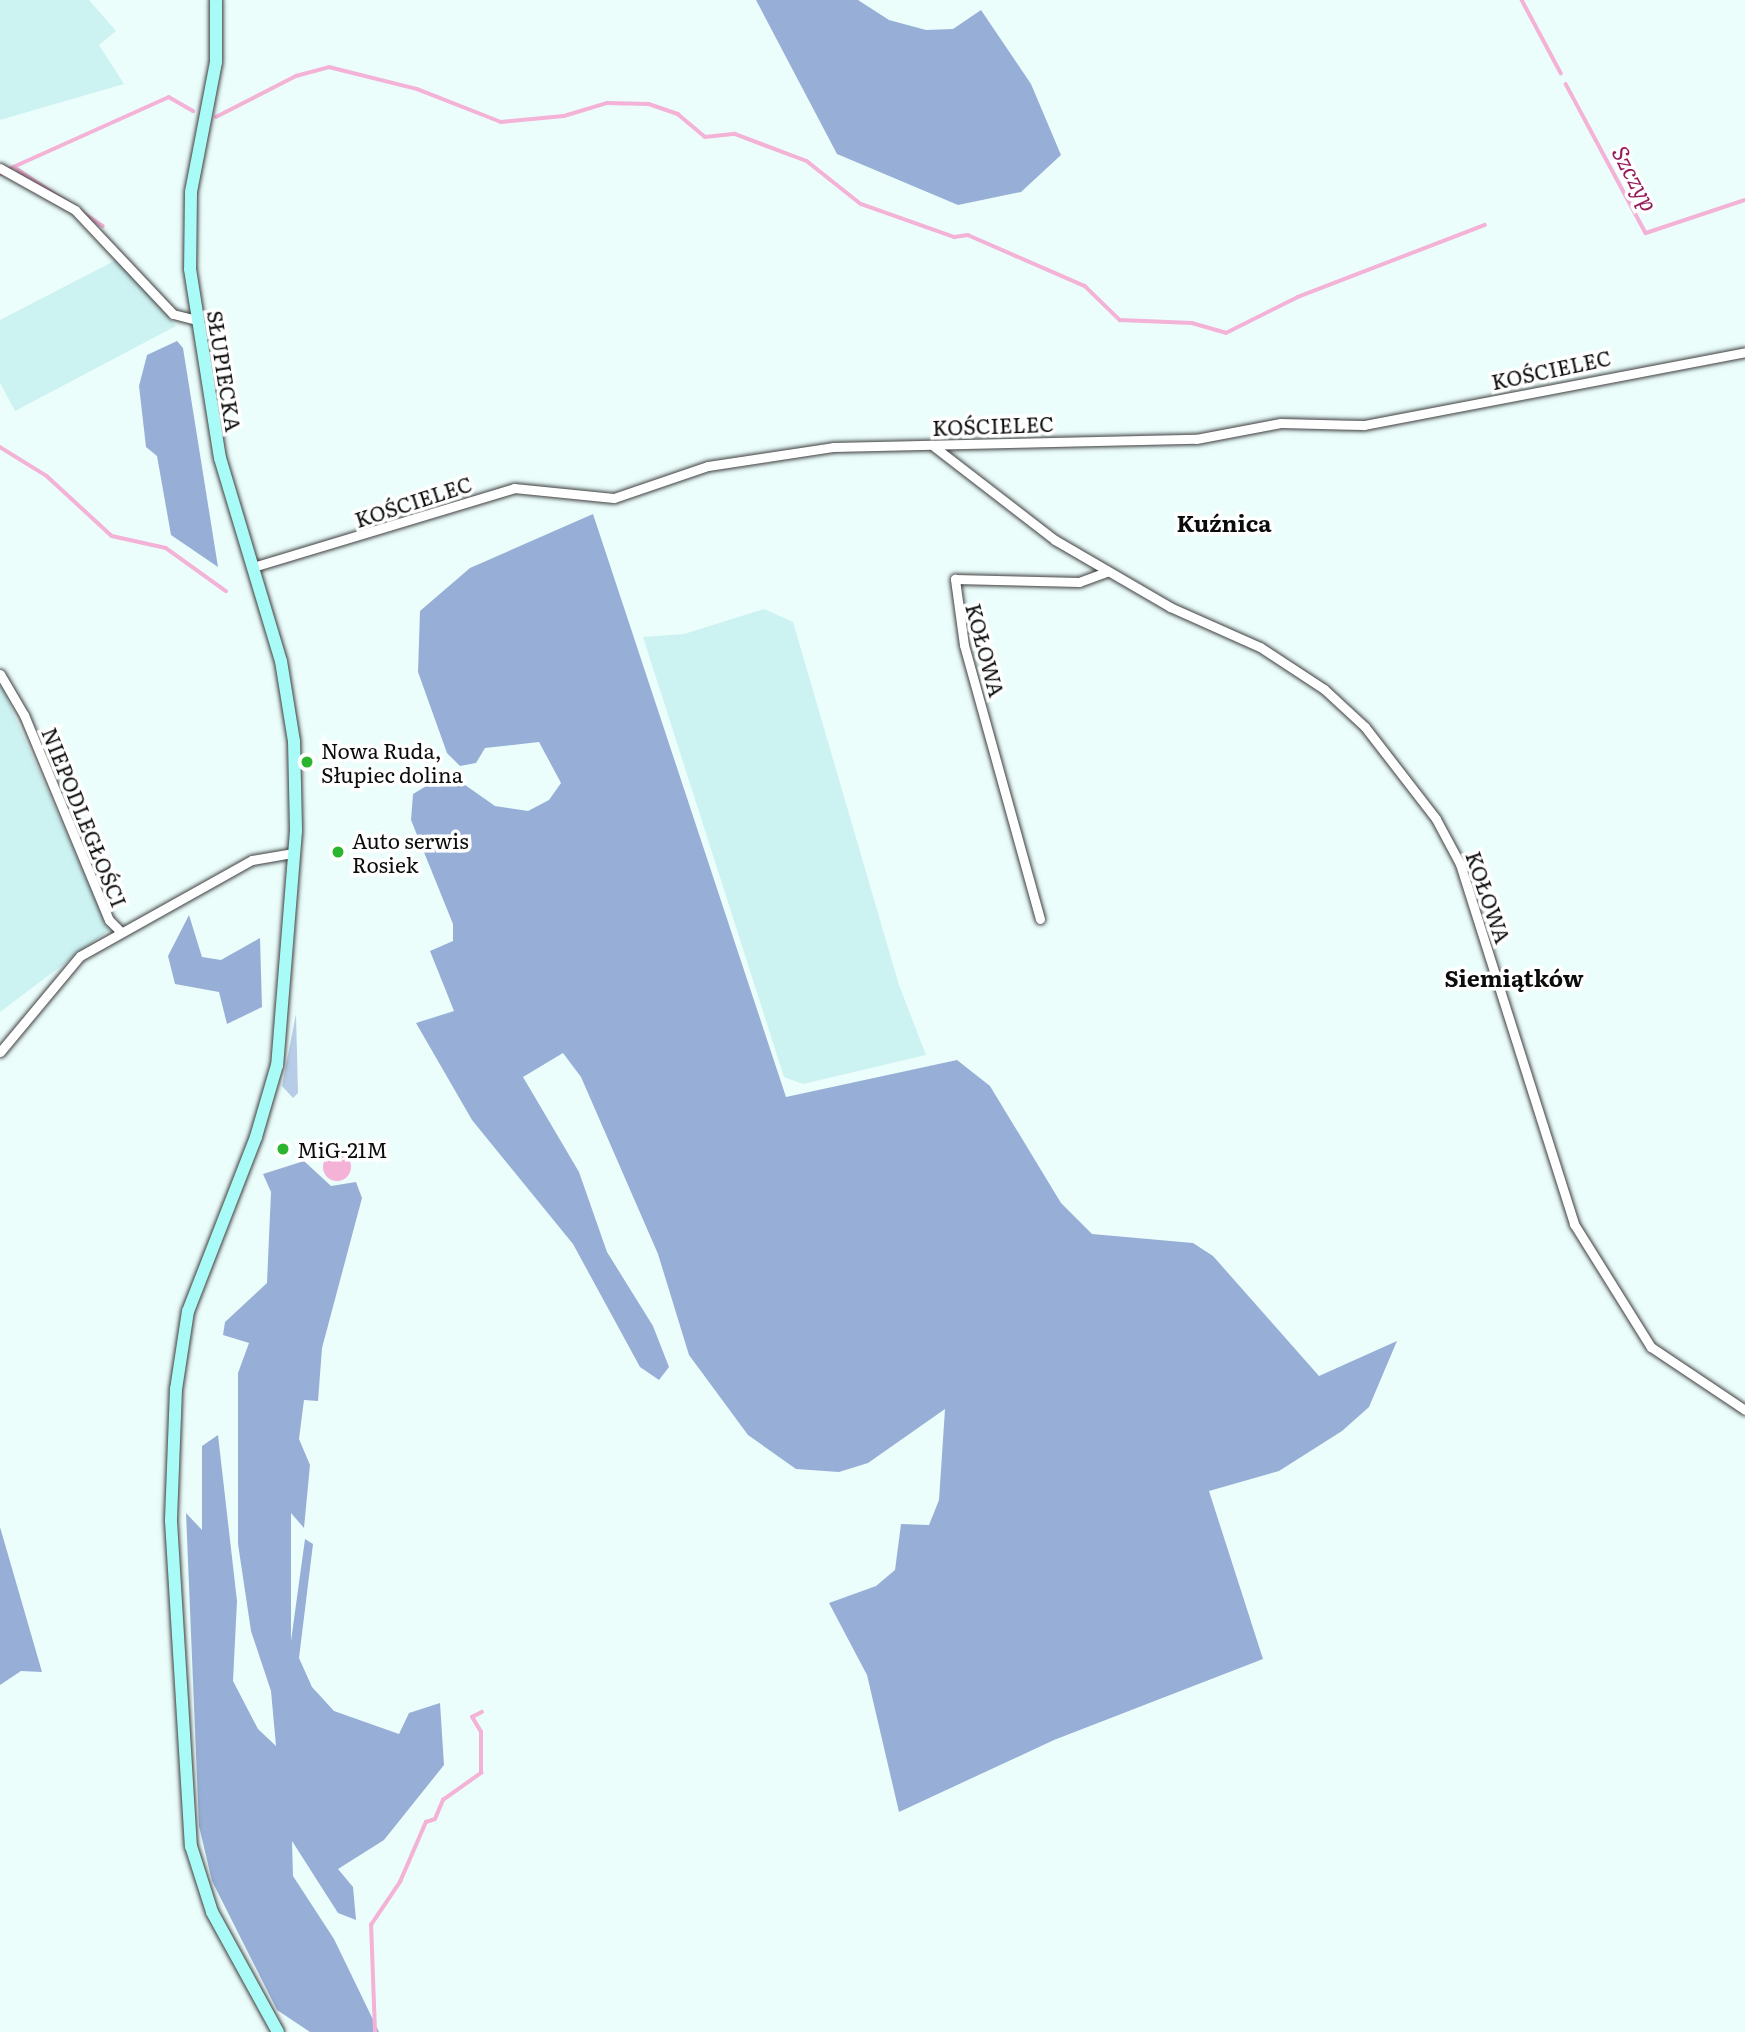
<!DOCTYPE html>
<meta charset="utf-8">
<style>
body{margin:0}
#map{position:relative;width:1745px;height:2032px;overflow:hidden;background:#ebfefc;font-family:Literata,serif}
div>[style]{position:absolute}
.farmland>*{inset:0;background:#cdf2f2}
.green>*{inset:0;background:#b7cce6}
.forest>*{inset:0;background:#97afd6}
.water>*{inset:0;background:#f3b2d6}
.round{border-radius:50%}
.stream>*{height:3.5px;margin:-1.75px;padding:0 1.75px;transform-origin:1.75px;border-radius:1.75px;background:#f3b2d6}
.roads{filter:drop-shadow(0 0 2px #3f3f3f) drop-shadow(0 0 2px #3f3f3f)}
.minor>*{height:9px;margin:-4.5px;padding:0 4.5px;transform-origin:4.5px;border-radius:4.5px;background:#fff}
.secondary>*{height:12px;margin:-6px;padding:0 6px;transform-origin:6px;border-radius:6px;background:#a9fbf7}
.dots>*{width:19px;height:19px;translate:-50% -50%;box-sizing:border-box;border:4px solid #fff;border-radius:50%}
span{translate:-50% -50%;white-space:nowrap;text-align:center;line-height:1.15;-webkit-text-stroke:7px #fff;paint-order:stroke}
.street-label{font-size:21px;color:#0c0c0c}
.poi-label{font-size:21px;color:#0c0c0c}
.left{translate:0 -50%;text-align:left}
.water-label{font-size:23px;color:#961c59;font-style:italic}
.neighbourhood-label{font-size:23px;color:#0c0c0c;font-weight:700}
</style>
<div id="map">
<div class="farmland">
<div style="clip-path:polygon(0 0,89px 0,116px 31px,99px 45px,124px 84px,0 120px)"></div>
<div style="clip-path:polygon(118px 259px,176px 326px,15px 411px,0 383px,0 320px)"></div>
<div style="clip-path:polygon(764px 609px,793px 622px,899px 985px,926px 1055px,803px 1084px,784px 1077px,643px 637px,684px 634px)"></div>
<div style="clip-path:polygon(0 683px,109px 930px,0 1012px)"></div>
</div>
<div class="green">
<div style="clip-path:polygon(296px 1014px,298px 1093px,293px 1098px,282px 1086px)"></div>
</div>
<div class="forest">
<div style="clip-path:polygon(756px 0,858px 0,889px 20px,926px 30px,953px 29px,981px 10px,1031px 84px,1061px 155px,1021px 192px,958px 205px,837px 154px)"></div>
<div style="clip-path:polygon(177px 341px,183px 348px,218px 567px,171px 535px,157px 456px,146px 447px,139px 386px,147px 355px)"></div>
<div style="clip-path:polygon(593px 514px,786px 1097px,957px 1060px,990px 1086px,1061px 1203px,1092px 1234px,1193px 1243px,1213px 1256px,1319px 1376px,1397px 1341px,1369px 1407px,1342px 1431px,1279px 1471px,1209px 1491px,1263px 1659px,1054px 1740px,899px 1812px,867px 1675px,829px 1603px,876px 1586px,895px 1570px,901px 1524px,929px 1525px,939px 1500px,945px 1409px,868px 1463px,839px 1472px,796px 1469px,748px 1435px,689px 1355px,658px 1254px,581px 1077px,563px 1053px,523px 1077px,579px 1172px,607px 1252px,653px 1326px,669px 1367px,659px 1380px,640px 1367px,573px 1244px,472px 1120px,416px 1023px,454px 1011px,430px 951px,453px 941px,453px 924px,411px 820px,413px 794px,448px 773px,495px 806px,528px 811px,549px 800px,561px 783px,539px 742px,485px 748px,476px 763px,460px 766px,447px 753px,418px 672px,420px 611px,470px 568px)"></div>
<div style="clip-path:polygon(189px 915px,202px 957px,221px 960px,260px 938px,262px 1007px,227px 1024px,219px 992px,175px 984px,168px 956px)"></div>
<div style="clip-path:polygon(304px 1161px,331px 1186px,356px 1182px,362px 1198px,322px 1348px,318px 1401px,304px 1400px,299px 1439px,310px 1465px,304px 1528px,291px 1513px,291px 1641px,305px 1539px,313px 1544px,299px 1658px,312px 1687px,334px 1711px,399px 1734px,409px 1713px,440px 1703px,444px 1765px,384px 1840px,338px 1869px,353px 1887px,356px 1920px,338px 1913px,292px 1841px,293px 1876px,334px 1939px,379px 2032px,310px 2032px,277px 2010px,212px 1881px,199px 1826px,186px 1513px,202px 1530px,202px 1446px,218px 1435px,237px 1601px,233px 1681px,258px 1729px,276px 1746px,271px 1691px,251px 1631px,238px 1544px,238px 1373px,249px 1343px,223px 1335px,225px 1322px,267px 1283px,271px 1192px,263px 1174px)"></div>
<div style="clip-path:polygon(0 1527px,42px 1672px,21px 1671px,0 1685px)"></div>
</div>
<div class="water">
<div class="round" style="left:323px;top:1153px;width:28px;height:28px"></div>
</div>
<div class="stream">
<div style="left:1522px;top:0;width:83px;rotate:61.9deg"></div>
<div style="left:1566px;top:84px;width:169px;rotate:61.8deg"></div>
<div style="left:1646px;top:233px;width:104px;rotate:-18.4deg"></div>
<div style="left:216px;top:117px;width:90px;rotate:-27.1deg"></div>
<div style="left:296px;top:76px;width:34px;rotate:-15deg"></div>
<div style="left:329px;top:67px;width:91px;rotate:14deg"></div>
<div style="left:417px;top:89px;width:90px;rotate:21.4deg"></div>
<div style="left:501px;top:122px;width:63px;rotate:-5.4deg"></div>
<div style="left:564px;top:116px;width:45px;rotate:-16.8deg"></div>
<div style="left:607px;top:103px;width:42px;rotate:1.4deg"></div>
<div style="left:649px;top:104px;width:31px;rotate:19deg"></div>
<div style="left:678px;top:114px;width:35px;rotate:40deg"></div>
<div style="left:705px;top:137px;width:30px;rotate:-6deg"></div>
<div style="left:735px;top:134px;width:77px;rotate:20.6deg"></div>
<div style="left:807px;top:161px;width:69px;rotate:38.5deg"></div>
<div style="left:861px;top:204px;width:99px;rotate:19.5deg"></div>
<div style="left:954px;top:237px;width:14px;rotate:-8deg"></div>
<div style="left:968px;top:235px;width:128px;rotate:23.6deg"></div>
<div style="left:1085px;top:286px;width:49px;rotate:44.2deg"></div>
<div style="left:1120px;top:320px;width:72px;rotate:2.4deg"></div>
<div style="left:1192px;top:323px;width:35px;rotate:16deg"></div>
<div style="left:1226px;top:333px;width:80px;rotate:-26.6deg"></div>
<div style="left:1298px;top:297px;width:200px;rotate:-21.1deg"></div>
<div style="left:9px;top:169px;width:175px;rotate:-24.2deg"></div>
<div style="left:169px;top:97px;width:28px;rotate:30deg"></div>
<div style="left:17px;top:169px;width:103px;rotate:33.5deg"></div>
<div style="left:0;top:174px;width:1px"></div>
<div style="left:0;top:447px;width:55px;rotate:31.7deg"></div>
<div style="left:47px;top:476px;width:88px;rotate:42.7deg"></div>
<div style="left:112px;top:536px;width:55px;rotate:12.5deg"></div>
<div style="left:166px;top:548px;width:74px;rotate:35.6deg"></div>
<div style="left:375px;top:2032px;width:107px;rotate:-92.1deg"></div>
<div style="left:371px;top:1925px;width:52px;rotate:-56deg"></div>
<div style="left:400px;top:1882px;width:65px;rotate:-66.6deg"></div>
<div style="left:426px;top:1822px;width:9px;rotate:-18deg"></div>
<div style="left:435px;top:1819px;width:21px;rotate:-67deg"></div>
<div style="left:443px;top:1800px;width:47px;rotate:-35.4deg"></div>
<div style="left:481px;top:1773px;width:41px;rotate:-90deg"></div>
<div style="left:481px;top:1732px;width:17px;rotate:-121deg"></div>
<div style="left:472px;top:1717px;width:11px;rotate:-27deg"></div>
</div>
<div class="roads">
<div class="minor">
<div style="left:0;top:168px;width:86px;rotate:29.2deg"></div>
<div style="left:75px;top:210px;width:143px;rotate:46.7deg"></div>
<div style="left:173px;top:314px;width:25px;rotate:14deg"></div>
<div style="left:932px;top:445px;width:155px;rotate:37.7deg"></div>
<div style="left:1055px;top:540px;width:133px;rotate:30.2deg"></div>
<div style="left:1170px;top:607px;width:98px;rotate:24deg"></div>
<div style="left:1260px;top:647px;width:77px;rotate:33.3deg"></div>
<div style="left:1324px;top:689px;width:56px;rotate:42.8deg"></div>
<div style="left:1365px;top:727px;width:116px;rotate:52.3deg"></div>
<div style="left:1436px;top:819px;width:51px;rotate:61.9deg"></div>
<div style="left:1460px;top:864px;width:378px;rotate:72.4deg"></div>
<div style="left:1574px;top:1224px;width:145px;rotate:58deg"></div>
<div style="left:1651px;top:1347px;width:113px;rotate:33.8deg"></div>
<div style="left:253px;top:567px;width:273px;rotate:-16.8deg"></div>
<div style="left:514px;top:488px;width:100px;rotate:5.7deg"></div>
<div style="left:614px;top:498px;width:99px;rotate:-18.8deg"></div>
<div style="left:708px;top:466px;width:126px;rotate:-8.6deg"></div>
<div style="left:833px;top:447px;width:363px;rotate:-1.3deg"></div>
<div style="left:1196px;top:439px;width:86px;rotate:-10.7deg"></div>
<div style="left:1281px;top:423px;width:83px;rotate:1.4deg"></div>
<div style="left:1364px;top:425px;width:388px;rotate:-10.8deg"></div>
<div style="left:0;top:674px;width:48px;rotate:59.7deg"></div>
<div style="left:24px;top:715px;width:222px;rotate:67.5deg"></div>
<div style="left:109px;top:920px;width:14px;rotate:45deg"></div>
<div style="left:1040px;top:919px;width:284px;rotate:-105.5deg"></div>
<div style="left:964px;top:645px;width:67px;rotate:-97.8deg"></div>
<div style="left:955px;top:579px;width:124px;rotate:1.4deg"></div>
<div style="left:1079px;top:582px;width:29px;rotate:-20deg"></div>
<div style="left:0;top:1052px;width:125px;rotate:-50.2deg"></div>
<div style="left:80px;top:956px;width:197px;rotate:-29.2deg"></div>
<div style="left:252px;top:860px;width:42px;rotate:-9.7deg"></div>
</div>
<div class="secondary">
<div style="left:216px;top:0;width:62px;rotate:90deg"></div>
<div style="left:216px;top:62px;width:132px;rotate:100.9deg"></div>
<div style="left:191px;top:192px;width:77px;rotate:90.7deg"></div>
<div style="left:190px;top:269px;width:191px;rotate:81deg"></div>
<div style="left:220px;top:458px;width:212px;rotate:73.3deg"></div>
<div style="left:281px;top:661px;width:81px;rotate:80.8deg"></div>
<div style="left:294px;top:741px;width:90px;rotate:88.7deg"></div>
<div style="left:296px;top:831px;width:235px;rotate:94.6deg"></div>
<div style="left:277px;top:1065px;width:75px;rotate:106.3deg"></div>
<div style="left:256px;top:1137px;width:187px;rotate:111.3deg"></div>
<div style="left:188px;top:1311px;width:79px;rotate:98.7deg"></div>
<div style="left:176px;top:1389px;width:132px;rotate:92.2deg"></div>
<div style="left:171px;top:1521px;width:326px;rotate:86.5deg"></div>
<div style="left:191px;top:1846px;width:69px;rotate:72.3deg"></div>
<div style="left:212px;top:1912px;width:137px;rotate:61.2deg"></div>
</div>
</div>
<div class="dots">
<div style="left:307px;top:762px;background:#2bb42e"></div>
<div style="left:338px;top:852px;background:#2bb42e"></div>
<div style="left:283px;top:1149px;background:#2bb42e"></div>
</div>
<div class="street-label">
<span style="left:1551px;top:369px;rotate:-12deg">KOŚCIELEC</span>
<span style="left:225px;top:371px;rotate:81deg">SŁUPIECKA</span>
<span style="left:993px;top:425px;rotate:-2deg">KOŚCIELEC</span>
<span style="left:413px;top:501px;rotate:-18deg">KOŚCIELEC</span>
<span style="left:986px;top:650px;rotate:75deg">KOŁOWA</span>
<span style="left:85px;top:817px;rotate:68deg">NIEPODLEGŁOŚCI</span>
<span style="left:1489px;top:897px;rotate:71deg">KOŁOWA</span>
</div>
<div class="poi-label">
<span class="left" style="left:321px;top:762px">Nowa Ruda,<br>Słupiec dolina</span>
<span class="left" style="left:352px;top:852px">Auto serwis<br>Rosiek</span>
<span class="left" style="left:297px;top:1149px">MiG-21M</span>
</div>
<div class="water-label">
<span style="left:1636px;top:178px;rotate:62deg">Szczyp</span>
</div>
<div class="neighbourhood-label">
<span style="left:1224px;top:522px">Kuźnica</span>
<span style="left:1514px;top:977px">Siemiątków</span>
</div>
</div>
